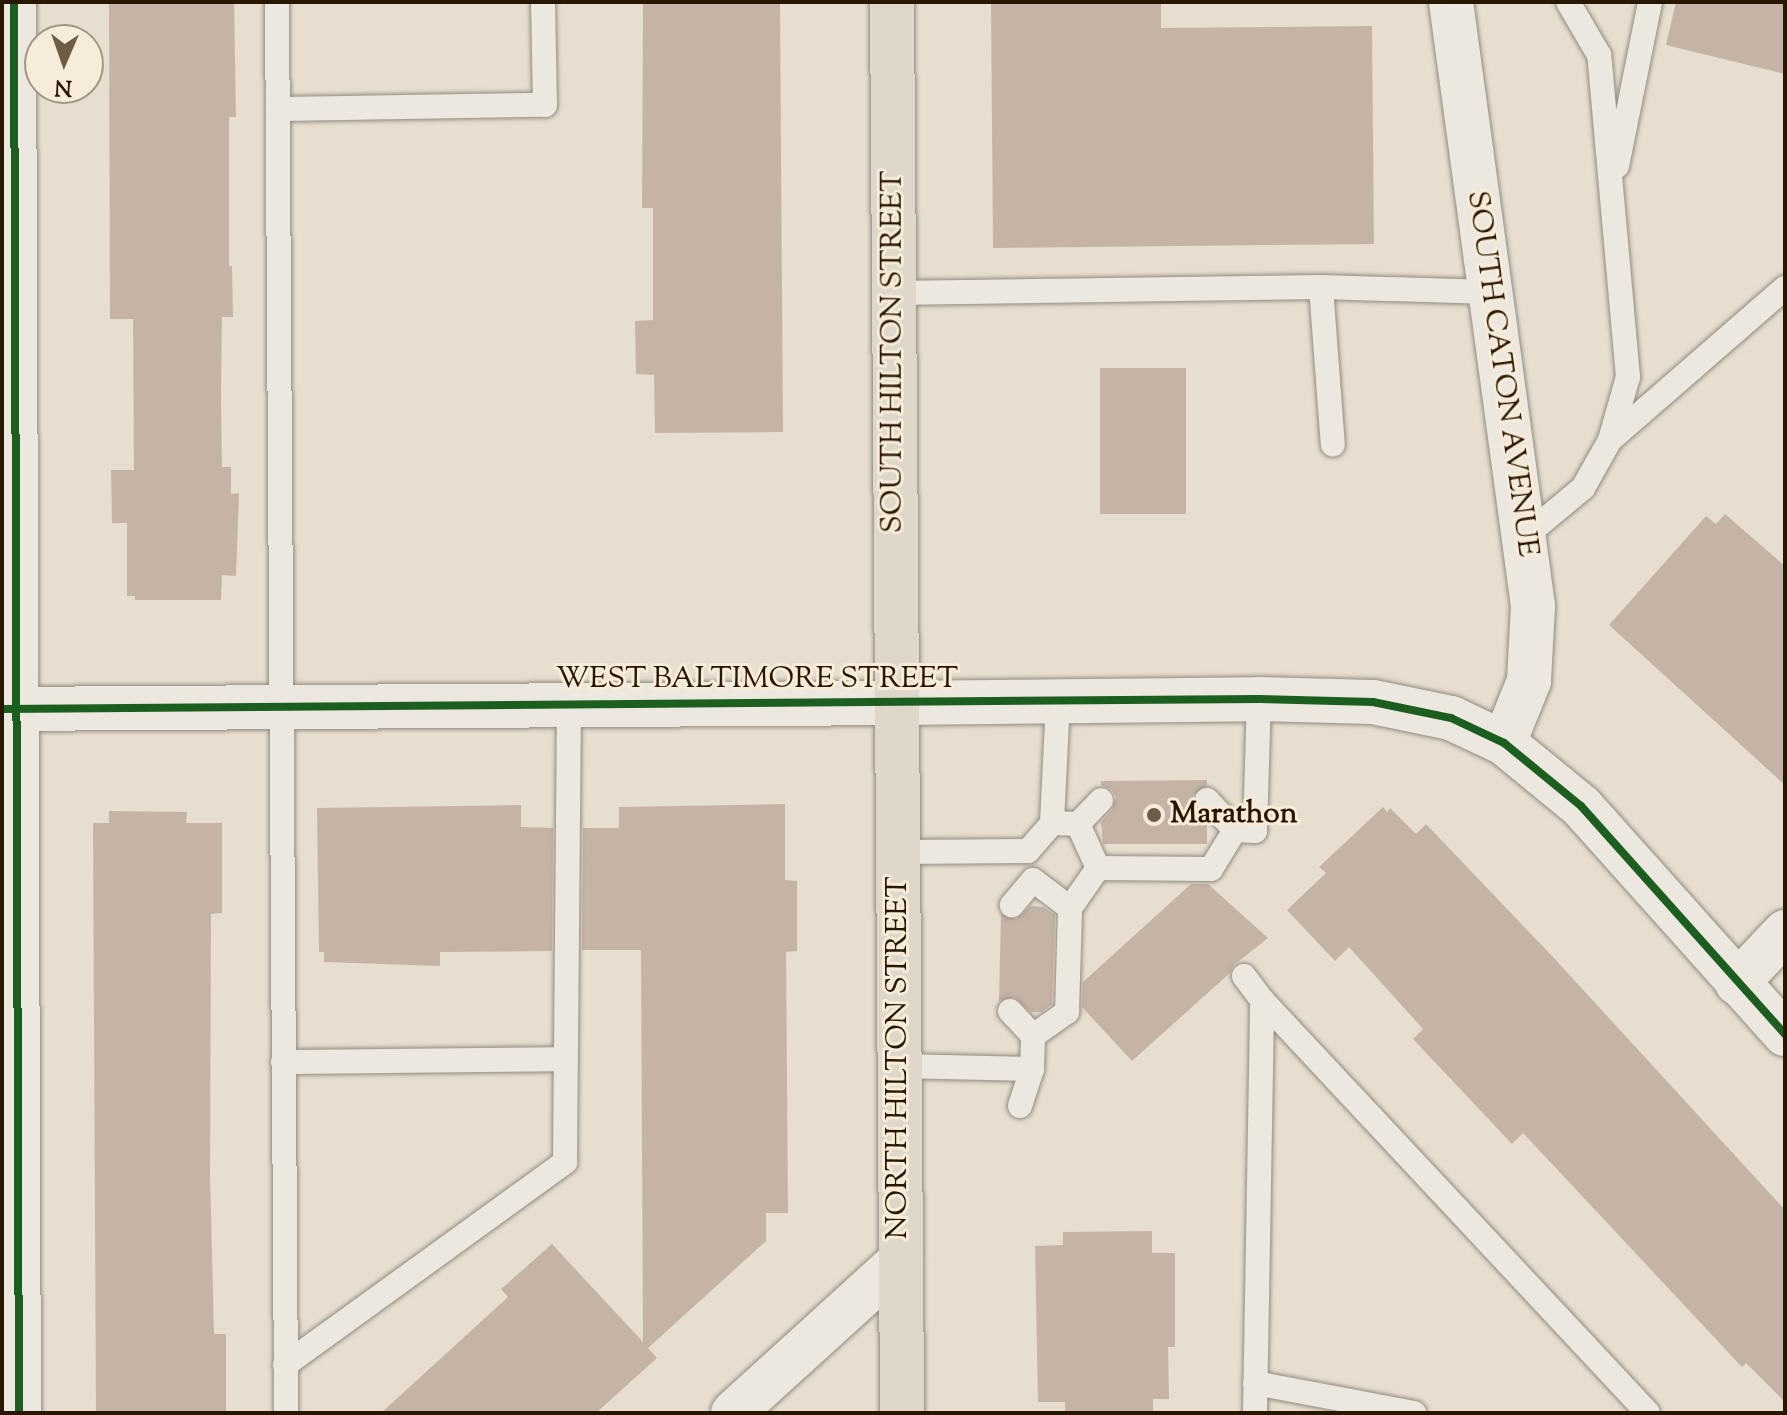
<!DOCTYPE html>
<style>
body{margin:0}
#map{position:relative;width:1787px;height:1415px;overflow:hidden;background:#e7decf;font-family:"Sorts Mill Goudy",serif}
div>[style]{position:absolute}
.building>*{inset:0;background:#c5b4a5;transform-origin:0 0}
.roads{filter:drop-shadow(0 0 2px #928b80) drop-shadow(0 0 2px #928b80)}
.service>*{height:24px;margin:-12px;padding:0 12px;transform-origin:12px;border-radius:12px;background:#ece7df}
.minor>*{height:44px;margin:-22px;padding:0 22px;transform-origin:22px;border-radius:22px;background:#ece7df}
.secondary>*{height:44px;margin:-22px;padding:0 22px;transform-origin:22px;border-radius:22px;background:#ece7df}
.primary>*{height:44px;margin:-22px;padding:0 22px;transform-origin:22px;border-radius:22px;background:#ded7ca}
.cycleway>*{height:8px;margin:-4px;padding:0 4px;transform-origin:4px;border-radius:4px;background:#1b5e20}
.dots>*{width:22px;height:22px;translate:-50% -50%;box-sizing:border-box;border:4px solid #f6ecd9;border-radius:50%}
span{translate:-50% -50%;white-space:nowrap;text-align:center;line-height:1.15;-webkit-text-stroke:6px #f6ecd9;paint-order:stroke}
.street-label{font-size:30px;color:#291600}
.poi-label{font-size:30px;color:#291600;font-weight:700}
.left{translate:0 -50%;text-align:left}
.frame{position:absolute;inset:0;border:4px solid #291600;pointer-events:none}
.north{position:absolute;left:24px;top:24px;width:80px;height:80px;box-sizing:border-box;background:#f6ecd9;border:2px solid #a49682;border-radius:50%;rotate:182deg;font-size:22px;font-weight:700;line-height:32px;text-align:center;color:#291600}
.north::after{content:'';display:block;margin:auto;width:28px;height:36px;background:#6c5c48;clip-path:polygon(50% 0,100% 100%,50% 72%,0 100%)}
</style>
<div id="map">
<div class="building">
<div style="clip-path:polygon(109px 2px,234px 2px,236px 117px,229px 117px,229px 266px,232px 266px,233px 317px,222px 317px,221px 394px,222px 467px,231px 467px,231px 494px,239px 493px,236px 576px,222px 575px,221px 600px,135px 600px,135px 596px,127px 596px,127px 523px,112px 523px,111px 470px,134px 470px,133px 319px,110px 319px)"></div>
<div style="clip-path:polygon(643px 2px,780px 2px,783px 432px,655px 433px,654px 375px,636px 374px,635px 321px,653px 320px,653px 208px,642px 208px)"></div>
<div style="clip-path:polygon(991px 2px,1161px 2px,1161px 28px,1372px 26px,1374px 244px,993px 248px)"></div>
<div style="clip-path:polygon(1676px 2px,1785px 2px,1785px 74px,1666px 45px)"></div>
<div style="left:1100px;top:368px;width:86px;height:146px"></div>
<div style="clip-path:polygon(1725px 514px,1785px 566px,1785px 785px,1609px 625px,1706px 516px,1716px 524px)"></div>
<div style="clip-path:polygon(1207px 780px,1207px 785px,1193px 795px,1192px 803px,1207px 822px,1207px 844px,1103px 844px,1101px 822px,1112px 810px,1116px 797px,1111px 789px,1101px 785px,1101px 781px)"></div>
<div style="clip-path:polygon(785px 804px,785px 880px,797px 881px,797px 951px,786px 952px,788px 1213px,766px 1213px,766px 1241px,648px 1348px,657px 1358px,596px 1413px,381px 1413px,508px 1297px,501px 1289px,552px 1244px,643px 1342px,641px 950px,582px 950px,583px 828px,619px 828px,619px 807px)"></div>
<div style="clip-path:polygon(521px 805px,521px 827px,553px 828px,552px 951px,440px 952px,440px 966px,324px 962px,324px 952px,319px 952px,317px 808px)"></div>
<div style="clip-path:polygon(1383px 807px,1387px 812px,1390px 808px,1416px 834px,1426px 824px,1553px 957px,1785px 1210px,1785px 1402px,1746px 1363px,1742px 1367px,1523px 1133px,1512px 1144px,1413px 1039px,1423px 1029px,1349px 947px,1335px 961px,1287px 910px,1326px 873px,1319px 867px)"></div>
<div style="clip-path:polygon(109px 811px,187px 812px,186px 823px,222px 823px,222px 913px,211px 914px,210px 1175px,214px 1334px,226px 1334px,226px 1413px,96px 1413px,93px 823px,109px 823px)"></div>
<div style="clip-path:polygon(1191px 884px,1208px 884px,1268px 938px,1234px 965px,1230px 973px,1132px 1061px,1082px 1007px,1083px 982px)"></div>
<div style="clip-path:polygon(1031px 906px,1043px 907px,1055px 915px,1052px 1004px,1041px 1012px,1031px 1012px,1014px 997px,999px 1001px,1001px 914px,1016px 919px)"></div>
<div style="clip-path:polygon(1152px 1231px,1152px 1253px,1175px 1253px,1175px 1347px,1168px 1347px,1169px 1399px,1153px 1399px,1153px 1413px,1065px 1413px,1065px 1402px,1038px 1402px,1035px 1246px,1063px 1245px,1063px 1232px)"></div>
</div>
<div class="roads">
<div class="service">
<div style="left:277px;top:2px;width:1411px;rotate:89.63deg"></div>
<div style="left:278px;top:109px;width:267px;rotate:-0.9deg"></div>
<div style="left:545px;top:105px;width:103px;rotate:-91.1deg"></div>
<div style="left:1617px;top:166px;width:167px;rotate:-78.6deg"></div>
<div style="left:1321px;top:287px;width:158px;rotate:85.7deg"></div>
<div style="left:894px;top:293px;width:427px;rotate:-0.8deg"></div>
<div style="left:1321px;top:287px;width:169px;rotate:1.7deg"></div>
<div style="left:1610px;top:440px;width:232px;rotate:-41deg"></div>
<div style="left:1523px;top:538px;width:78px;rotate:-39.8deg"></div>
<div style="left:1583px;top:488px;width:55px;rotate:-60.6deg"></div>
<div style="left:1610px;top:440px;width:66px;rotate:-74.1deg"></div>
<div style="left:1628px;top:377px;width:323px;rotate:-95.1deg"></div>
<div style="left:1599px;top:55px;width:61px;rotate:-120.3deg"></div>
<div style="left:1052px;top:823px;width:122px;rotate:-87.2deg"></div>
<div style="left:1078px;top:824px;width:33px;rotate:-46deg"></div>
<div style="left:1235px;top:830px;width:20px;rotate:3deg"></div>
<div style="left:1255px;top:831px;width:132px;rotate:-88.3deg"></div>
<div style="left:897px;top:852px;width:131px;rotate:-0.4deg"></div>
<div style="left:1028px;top:851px;width:37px;rotate:-49deg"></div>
<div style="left:1052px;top:823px;width:26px;rotate:2deg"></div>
<div style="left:1078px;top:824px;width:48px;rotate:65.6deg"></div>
<div style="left:1098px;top:868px;width:113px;rotate:0.5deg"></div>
<div style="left:1211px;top:869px;width:46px;rotate:-58.4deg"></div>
<div style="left:1235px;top:830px;width:41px;rotate:-133deg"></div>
<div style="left:1070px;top:908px;width:49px;rotate:-55deg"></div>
<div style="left:1244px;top:976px;width:30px;rotate:53deg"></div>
<div style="left:1262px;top:1000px;width:565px;rotate:46.94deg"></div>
<div style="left:1010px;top:1011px;width:34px;rotate:47deg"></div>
<div style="left:283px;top:1062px;width:283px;rotate:-0.6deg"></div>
<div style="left:899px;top:1066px;width:133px;rotate:1.3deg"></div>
<div style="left:1032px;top:1069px;width:33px;rotate:-88deg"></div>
<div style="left:1033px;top:1036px;width:42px;rotate:-35.2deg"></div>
<div style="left:1067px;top:1012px;width:104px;rotate:-88.3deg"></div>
<div style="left:1070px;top:908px;width:46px;rotate:-142.9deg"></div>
<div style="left:1033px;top:880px;width:33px;rotate:130deg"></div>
<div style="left:1020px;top:1106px;width:39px;rotate:-72deg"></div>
<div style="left:285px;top:1365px;width:346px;rotate:-35.9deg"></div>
<div style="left:565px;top:1162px;width:457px;rotate:-89.5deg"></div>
<div style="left:1255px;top:1383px;width:162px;rotate:10.7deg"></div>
<div style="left:1255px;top:1413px;width:413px;rotate:-89deg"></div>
</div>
<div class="minor">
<div style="left:14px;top:2px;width:1411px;rotate:89.8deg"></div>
<div style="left:1451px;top:2px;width:610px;rotate:82.27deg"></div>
<div style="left:1533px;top:606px;width:75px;rotate:93.1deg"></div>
<div style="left:1529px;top:681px;width:67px;rotate:112deg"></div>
<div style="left:896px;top:703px;width:363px;rotate:-0.6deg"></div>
<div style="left:1259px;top:699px;width:114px;rotate:1.5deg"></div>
<div style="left:1373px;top:702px;width:80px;rotate:11.6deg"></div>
<div style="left:1451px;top:718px;width:59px;rotate:25.3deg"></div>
<div style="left:1504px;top:743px;width:99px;rotate:39.3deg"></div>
<div style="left:1581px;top:806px;width:306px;rotate:48.2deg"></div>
<div style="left:1737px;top:983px;width:70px;rotate:-46.7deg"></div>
<div style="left:733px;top:1413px;width:227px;rotate:-42.3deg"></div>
</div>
<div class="secondary">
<div style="left:2px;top:709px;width:894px;rotate:-0.38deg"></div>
</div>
<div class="primary">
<div style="left:892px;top:2px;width:1411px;rotate:89.59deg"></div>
</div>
</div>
<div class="cycleway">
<div style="left:14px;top:2px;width:1411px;rotate:89.8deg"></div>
<div style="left:2px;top:709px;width:1257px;rotate:-0.46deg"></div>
<div style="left:1259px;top:699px;width:114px;rotate:1.5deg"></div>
<div style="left:1373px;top:702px;width:80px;rotate:11.6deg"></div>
<div style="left:1451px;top:718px;width:59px;rotate:25.3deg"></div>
<div style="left:1504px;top:743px;width:99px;rotate:39.3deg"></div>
<div style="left:1581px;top:806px;width:306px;rotate:48.2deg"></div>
</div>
<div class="dots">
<div style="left:1154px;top:815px;background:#6c5c48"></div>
</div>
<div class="street-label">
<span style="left:894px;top:352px;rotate:-90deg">SOUTH HILTON STREET</span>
<span style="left:1501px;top:374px;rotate:82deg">SOUTH CATON AVENUE</span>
<span style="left:757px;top:680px">WEST BALTIMORE STREET</span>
<span style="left:899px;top:1058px;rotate:-90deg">NORTH HILTON STREET</span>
</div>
<div class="poi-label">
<span class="left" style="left:1170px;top:815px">Marathon</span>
</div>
<div class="frame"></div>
<div class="north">N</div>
</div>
